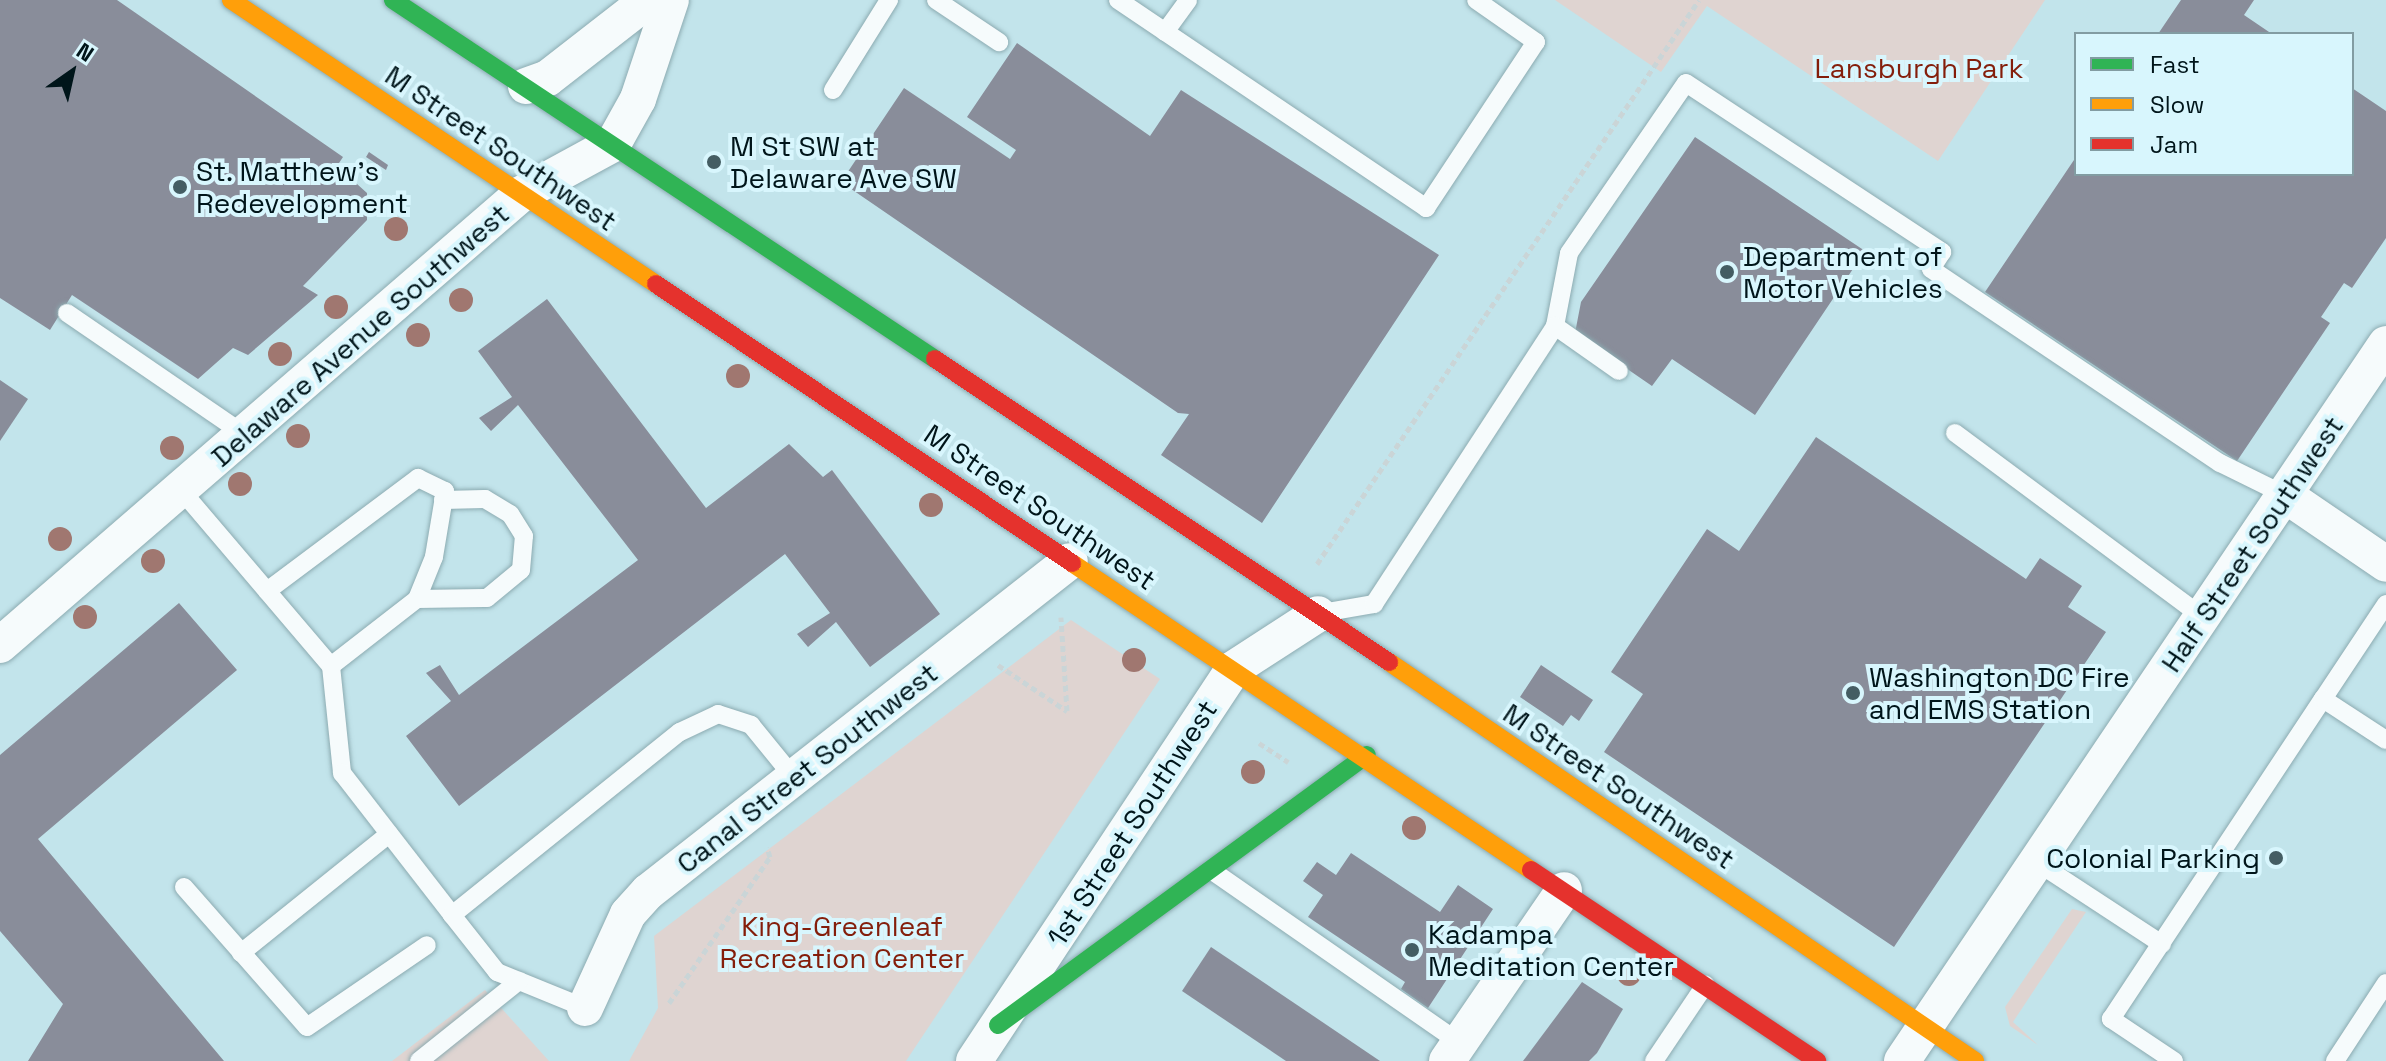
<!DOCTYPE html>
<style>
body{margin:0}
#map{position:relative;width:2386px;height:1061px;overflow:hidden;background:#c2e4eb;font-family:"Space Grotesk",sans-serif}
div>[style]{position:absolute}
.green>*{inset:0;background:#dfd4d1}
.building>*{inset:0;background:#898d9a}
.path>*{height:5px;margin-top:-2.5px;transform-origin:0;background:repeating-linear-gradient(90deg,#cad5d7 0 6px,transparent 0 10px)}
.roads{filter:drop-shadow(0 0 2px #8cabb1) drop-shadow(0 0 2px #8cabb1)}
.lane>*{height:18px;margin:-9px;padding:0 9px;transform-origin:9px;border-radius:9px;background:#f6fbfc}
.street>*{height:36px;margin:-18px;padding:0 18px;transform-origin:18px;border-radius:18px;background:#f6fbfc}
.fast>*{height:18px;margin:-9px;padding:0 9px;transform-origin:9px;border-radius:9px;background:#30b455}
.slow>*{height:18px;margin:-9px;padding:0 9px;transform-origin:9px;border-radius:9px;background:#ff9f0a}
.jam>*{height:18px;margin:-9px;padding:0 9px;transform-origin:9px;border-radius:9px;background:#e5322d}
.trees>*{width:24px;height:24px;margin:-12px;border-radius:50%;background:#a07770}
.dots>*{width:22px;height:22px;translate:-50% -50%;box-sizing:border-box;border:4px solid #d8f6fd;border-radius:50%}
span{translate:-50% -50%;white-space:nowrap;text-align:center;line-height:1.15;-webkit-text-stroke:8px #d8f6fd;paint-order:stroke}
.park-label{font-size:28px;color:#841e0b}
.poi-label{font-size:28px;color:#00151a}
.left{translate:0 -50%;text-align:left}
.right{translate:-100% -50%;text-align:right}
.street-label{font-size:28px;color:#00151a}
.legend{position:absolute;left:2074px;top:32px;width:280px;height:144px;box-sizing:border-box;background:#d8f6fd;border:2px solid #829ca2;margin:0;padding:10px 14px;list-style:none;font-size:24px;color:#00151a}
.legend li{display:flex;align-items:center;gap:16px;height:40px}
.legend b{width:40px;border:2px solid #829ca2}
.north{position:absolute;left:32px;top:32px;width:80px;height:80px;-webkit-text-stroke:6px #d8f6fd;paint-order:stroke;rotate:34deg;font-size:22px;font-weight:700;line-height:32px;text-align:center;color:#00151a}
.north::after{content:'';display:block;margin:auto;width:28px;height:36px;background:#00151a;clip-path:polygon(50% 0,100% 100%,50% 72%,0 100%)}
</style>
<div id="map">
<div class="green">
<div style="clip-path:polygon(1555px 0,2045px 0,1938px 161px,1707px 6px,1661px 72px)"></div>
<div style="clip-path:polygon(1071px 620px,1160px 679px,906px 1061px,629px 1061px,658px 1008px,654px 936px)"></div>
<div style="clip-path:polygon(2072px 909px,2086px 912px,2013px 1022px,2038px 1045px,2010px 1026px,2005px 1007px)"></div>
<div style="clip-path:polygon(485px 990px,549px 1061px,392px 1061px)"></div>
</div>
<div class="building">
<div style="clip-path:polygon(0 0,117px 0,343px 157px,337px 166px,367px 193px,367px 220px,303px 286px,318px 295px,248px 355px,233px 348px,198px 379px,72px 295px,50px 330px,0 298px)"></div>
<div style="clip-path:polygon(2181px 0,2254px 0,2244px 15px,2272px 34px,2158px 34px)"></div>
<div style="clip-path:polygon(1017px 43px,1150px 136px,1181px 90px,1439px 255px,1262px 523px,1161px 455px,1189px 414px,1178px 413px,841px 182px,904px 88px,1010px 159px,1016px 150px,967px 117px)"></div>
<div style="clip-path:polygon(2352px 88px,2386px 111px,2386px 238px,2352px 288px,2344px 283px,2321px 317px,2330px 323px,2237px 461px,1985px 292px,2076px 157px,2076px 174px,2352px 174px)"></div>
<div style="clip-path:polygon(1695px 137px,1865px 251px,1755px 415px,1672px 359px,1652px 386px,1575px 333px,1581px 302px)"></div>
<div style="clip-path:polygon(369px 152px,388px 165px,386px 170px,366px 157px)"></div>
<div style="clip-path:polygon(547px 299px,706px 508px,789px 444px,823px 477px,832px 470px,940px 614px,870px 667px,836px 622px,808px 647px,797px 634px,830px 613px,785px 554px,459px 806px,406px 736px,451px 701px,426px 673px,440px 665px,459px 695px,638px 560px,518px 405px,491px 431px,479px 418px,512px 397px,478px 351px)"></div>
<div style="clip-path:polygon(0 380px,28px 399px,0 441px)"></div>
<div style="clip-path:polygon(1816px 437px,2026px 579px,2040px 558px,2082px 586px,2068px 607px,2106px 632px,1894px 947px,1604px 752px,1643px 694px,1611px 672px,1707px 529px,1739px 551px)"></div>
<div style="clip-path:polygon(179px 603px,237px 670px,38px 839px,224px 1061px,28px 1061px,63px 1004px,0 931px,0 755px)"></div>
<div style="clip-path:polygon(1541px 665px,1593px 700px,1579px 721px,1571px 715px,1563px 726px,1520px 697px)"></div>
<div style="clip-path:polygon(1351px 853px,1440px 912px,1458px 885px,1493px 909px,1428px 1008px,1401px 989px,1405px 982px,1308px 917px,1323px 895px,1303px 881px,1317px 862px,1336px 875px)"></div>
<div style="clip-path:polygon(1211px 947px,1309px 1013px,1380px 1061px,1286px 1061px,1182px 991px)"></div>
<div style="clip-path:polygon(1582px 982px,1623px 1009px,1597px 1053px,1589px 1061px,1523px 1061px)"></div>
</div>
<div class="path">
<div style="left:1317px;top:564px;width:681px;rotate:-55.89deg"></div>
<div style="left:998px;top:665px;width:83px;rotate:33.7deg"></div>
<div style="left:1067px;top:711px;width:94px;rotate:-93.7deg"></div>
<div style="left:1259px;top:743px;width:35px;rotate:33deg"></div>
<div style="left:669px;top:1003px;width:178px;rotate:-55.3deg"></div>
<div style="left:770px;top:857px;width:10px;rotate:-107deg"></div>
</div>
<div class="roads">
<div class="lane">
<div style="left:936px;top:0;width:76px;rotate:33.7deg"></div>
<div style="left:1118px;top:0;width:372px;rotate:34deg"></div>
<div style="left:1426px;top:208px;width:199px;rotate:-56.5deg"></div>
<div style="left:1536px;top:42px;width:73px;rotate:-145deg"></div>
<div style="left:1165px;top:32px;width:39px;rotate:-54deg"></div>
<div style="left:833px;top:90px;width:106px;rotate:-58.1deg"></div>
<div style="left:67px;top:313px;width:216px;rotate:34.4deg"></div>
<div style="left:1555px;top:326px;width:74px;rotate:-79.1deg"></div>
<div style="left:1569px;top:253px;width:206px;rotate:-55.5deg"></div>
<div style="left:1686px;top:83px;width:307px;rotate:33.4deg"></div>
<div style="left:1942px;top:252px;width:20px;rotate:123deg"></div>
<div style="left:1931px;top:269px;width:348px;rotate:33.9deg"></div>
<div style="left:2220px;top:463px;width:72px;rotate:26.2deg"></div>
<div style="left:1955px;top:433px;width:310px;rotate:36.6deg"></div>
<div style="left:181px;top:490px;width:231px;rotate:49.6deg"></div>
<div style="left:331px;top:666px;width:108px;rotate:84.1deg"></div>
<div style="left:342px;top:773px;width:180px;rotate:52.2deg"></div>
<div style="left:452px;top:915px;width:73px;rotate:51.7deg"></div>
<div style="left:497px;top:972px;width:95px;rotate:22.2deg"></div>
<div style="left:267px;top:591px;width:189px;rotate:-36.8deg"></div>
<div style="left:418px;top:478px;width:30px;rotate:26deg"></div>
<div style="left:445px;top:491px;width:67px;rotate:99.5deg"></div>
<div style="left:434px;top:557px;width:45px;rotate:112deg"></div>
<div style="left:417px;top:599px;width:109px;rotate:142.1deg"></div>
<div style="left:417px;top:599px;width:70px;rotate:-0.8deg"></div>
<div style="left:487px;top:598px;width:44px;rotate:-39.5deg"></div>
<div style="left:521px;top:570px;width:34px;rotate:-85deg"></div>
<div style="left:524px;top:536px;width:26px;rotate:-122deg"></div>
<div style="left:510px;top:514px;width:29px;rotate:-149deg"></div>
<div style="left:485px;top:499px;width:42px;rotate:178.6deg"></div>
<div style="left:1327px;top:612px;width:48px;rotate:-9.7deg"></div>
<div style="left:1374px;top:604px;width:332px;rotate:-56.9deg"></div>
<div style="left:1555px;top:326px;width:78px;rotate:35.1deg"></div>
<div style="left:2323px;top:699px;width:114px;rotate:-56.4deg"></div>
<div style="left:2038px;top:863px;width:148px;rotate:33.2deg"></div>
<div style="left:1211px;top:870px;width:303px;rotate:34.8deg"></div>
<div style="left:184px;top:887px;width:186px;rotate:48.7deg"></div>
<div style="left:307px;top:1027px;width:145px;rotate:-34.3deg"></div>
<div style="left:452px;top:915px;width:292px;rotate:-38.8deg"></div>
<div style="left:680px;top:732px;width:42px;rotate:-25.3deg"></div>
<div style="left:718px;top:714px;width:35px;rotate:18deg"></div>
<div style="left:751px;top:725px;width:70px;rotate:50.8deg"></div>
<div style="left:241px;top:953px;width:190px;rotate:-38.8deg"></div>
<div style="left:419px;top:1061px;width:128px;rotate:-38.7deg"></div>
<div style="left:1654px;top:1061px;width:92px;rotate:-56.1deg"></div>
<div style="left:2174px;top:1061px;width:76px;rotate:-146.3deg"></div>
<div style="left:2111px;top:1019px;width:384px;rotate:-56.5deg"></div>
<div style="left:2323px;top:699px;width:75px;rotate:33.1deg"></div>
<div style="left:2335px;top:1061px;width:93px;rotate:-56.8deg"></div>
</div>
<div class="street">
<div style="left:526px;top:86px;width:23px;rotate:-20deg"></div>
<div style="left:548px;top:78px;width:114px;rotate:-37.9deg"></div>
<div style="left:638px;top:8px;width:25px;rotate:-18deg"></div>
<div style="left:2285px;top:495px;width:122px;rotate:34.3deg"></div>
<div style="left:0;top:645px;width:689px;rotate:-40.88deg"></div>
<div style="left:521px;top:194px;width:105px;rotate:-28.5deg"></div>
<div style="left:613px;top:144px;width:51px;rotate:-60.9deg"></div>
<div style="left:638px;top:99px;width:104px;rotate:-71.6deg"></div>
<div style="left:585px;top:1008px;width:103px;rotate:-65.4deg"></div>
<div style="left:628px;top:914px;width:30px;rotate:-48deg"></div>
<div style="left:648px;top:892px;width:536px;rotate:-38.11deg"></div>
<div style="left:974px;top:1061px;width:470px;rotate:-56.5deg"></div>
<div style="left:1233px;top:669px;width:101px;rotate:-32.9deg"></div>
<div style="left:1447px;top:1061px;width:207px;rotate:-55.6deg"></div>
<div style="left:1902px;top:1061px;width:865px;rotate:-55.98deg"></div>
</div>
<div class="fast">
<div style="left:393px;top:0;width:650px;rotate:33.52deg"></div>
<div style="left:998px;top:1025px;width:457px;rotate:-36.2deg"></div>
</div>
<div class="slow">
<div style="left:231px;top:0;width:511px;rotate:33.75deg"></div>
<div style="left:1072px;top:563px;width:552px;rotate:33.78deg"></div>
<div style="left:1389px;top:662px;width:709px;rotate:34.25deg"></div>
</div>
<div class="jam">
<div style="left:656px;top:284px;width:501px;rotate:33.85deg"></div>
<div style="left:935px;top:359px;width:546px;rotate:33.72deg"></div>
<div style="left:1531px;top:870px;width:344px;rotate:33.7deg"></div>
</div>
</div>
<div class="trees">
<div style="left:396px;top:229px"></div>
<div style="left:461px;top:300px"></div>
<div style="left:336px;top:307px"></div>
<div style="left:418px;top:335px"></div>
<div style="left:280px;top:354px"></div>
<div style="left:738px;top:376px"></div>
<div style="left:298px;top:436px"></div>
<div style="left:172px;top:448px"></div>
<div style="left:240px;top:484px"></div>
<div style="left:931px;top:505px"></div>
<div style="left:60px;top:539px"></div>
<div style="left:153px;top:561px"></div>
<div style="left:85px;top:617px"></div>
<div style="left:1134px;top:660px"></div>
<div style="left:1253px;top:772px"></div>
<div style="left:1414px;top:828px"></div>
<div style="left:1629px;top:974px"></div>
</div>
<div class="dots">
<div style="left:714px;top:162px;background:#445d63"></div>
<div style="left:180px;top:187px;background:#445d63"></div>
<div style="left:1727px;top:272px;background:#445d63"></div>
<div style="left:1853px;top:693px;background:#445d63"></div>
<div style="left:2276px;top:858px;background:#445d63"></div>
<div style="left:1412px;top:950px;background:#445d63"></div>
</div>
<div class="park-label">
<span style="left:1919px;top:68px">Lansburgh Park</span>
<span style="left:842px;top:942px">King-Greenleaf<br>Recreation Center</span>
</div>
<div class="poi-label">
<span class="left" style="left:730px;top:162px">M St SW at<br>Delaware Ave SW</span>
<span class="left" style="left:196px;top:187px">St. Matthew's<br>Redevelopment</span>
<span class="left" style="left:1743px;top:272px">Department of<br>Motor Vehicles</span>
<span class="left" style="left:1869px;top:693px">Washington DC Fire<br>and EMS Station</span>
<span class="right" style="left:2260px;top:858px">Colonial Parking</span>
<span class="left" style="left:1428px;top:950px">Kadampa<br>Meditation Center</span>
</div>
<div class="street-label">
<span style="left:501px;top:148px;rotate:34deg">M Street Southwest</span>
<span style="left:360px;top:335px;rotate:-41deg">Delaware Avenue Southwest</span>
<span style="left:1040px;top:507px;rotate:34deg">M Street Southwest</span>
<span style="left:2252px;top:544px;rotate:-56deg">Half Street Southwest</span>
<span style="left:807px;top:768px;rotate:-38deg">Canal Street Southwest</span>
<span style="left:1619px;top:786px;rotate:34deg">M Street Southwest</span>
<span style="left:1132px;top:823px;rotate:-57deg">1st Street Southwest</span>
</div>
<ul class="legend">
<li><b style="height:10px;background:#30b455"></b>Fast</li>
<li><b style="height:10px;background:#ff9f0a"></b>Slow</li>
<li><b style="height:10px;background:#e5322d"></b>Jam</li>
</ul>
<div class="north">N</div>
</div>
